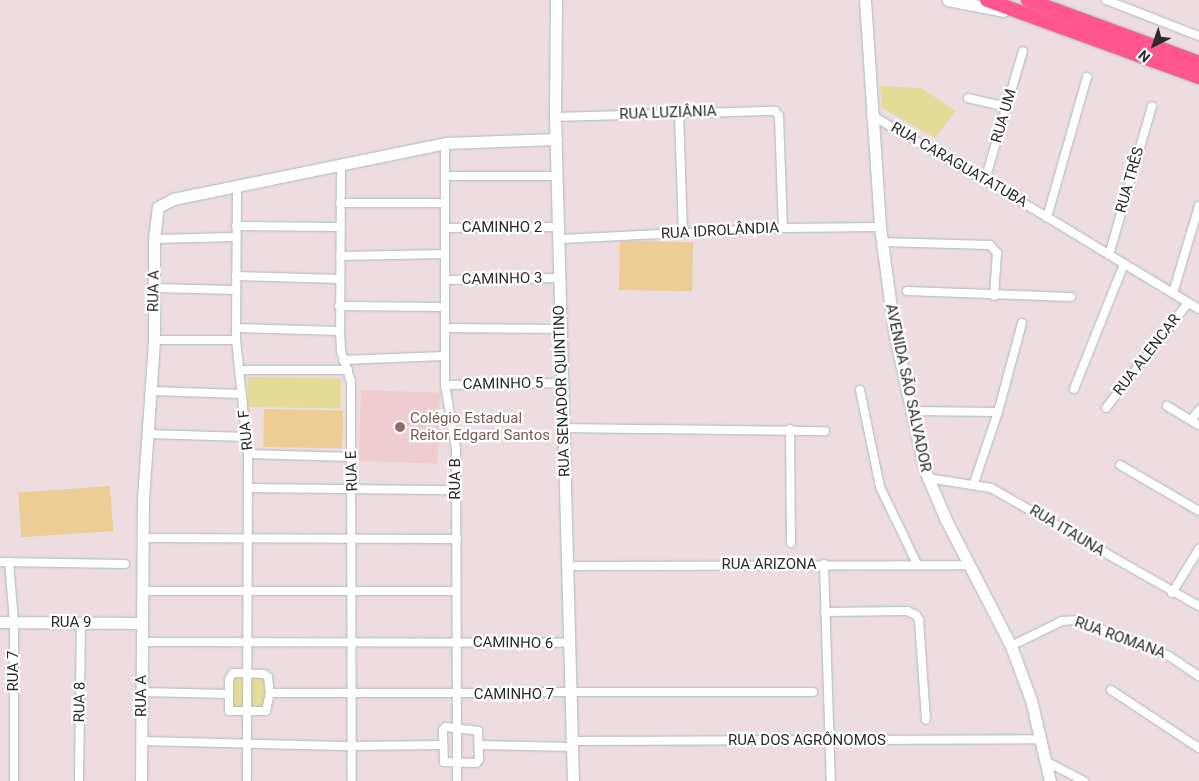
<!DOCTYPE html>
<meta charset="utf-8">
<style>
body{margin:0}
#map{position:relative;width:1199px;height:781px;overflow:hidden;background:#eddde0;font-family:Roboto,sans-serif}
div>[style]{position:absolute}
.education>*{inset:0;background:#efcdd0;transform-origin:0 0}
.green>*{inset:0;background:#e4dc99;transform-origin:0 0}
.pitch>*{inset:0;background:#ebcd95;transform-origin:0 0}
.roads{filter:drop-shadow(0 0 1px #adbbbb) drop-shadow(0 0 1px #adbbbb)}
.street>*{height:8px;margin:-4px;padding:0 4px;transform-origin:4px;border-radius:4px;background:#fff}
.secondary>*{height:11px;margin:-5.5px;padding:0 5.5px;transform-origin:5.5px;border-radius:5.5px;background:#fff}
.highway>*{height:14px;margin:-7px;padding:0 7px;transform-origin:7px;border-radius:7px;background:#ff568f}
.dots>*{width:14px;height:14px;translate:-50% -50%;box-sizing:border-box;border:2px solid #fff;border-radius:50%}
span{translate:-50% -50%;white-space:nowrap;text-align:center;line-height:1.15;-webkit-text-stroke:4.5px #fff;paint-order:stroke}
.street-label{font-size:15px;color:#2b2b2b}
.education-label{font-size:15px;color:#785e54}
.left{translate:0 -50%;text-align:left}
.north{position:absolute;left:1129px;top:20px;width:50px;height:50px;-webkit-text-stroke:4px #fff;paint-order:stroke;rotate:221deg;font-size:14px;font-weight:700;line-height:20px;text-align:center;color:#2b2b2b}
.north::after{content:'';display:block;margin:auto;width:18px;height:22px;background:#2b2b2b;clip-path:polygon(50% 0,100% 100%,50% 72%,0 100%)}
</style>
<div id="map">
<div class="education">
<div style="left:361px;top:390px;width:79px;height:71px;rotate:2deg"></div>
</div>
<div class="green">
<div style="clip-path:polygon(880px 86px,921px 88px,956px 111px,935px 138px,882px 108px)"></div>
<div style="left:248px;top:377px;width:93px;height:30px;rotate:1deg"></div>
<div style="left:234px;top:676px;width:32px;height:31px;rotate:2deg"></div>
</div>
<div class="pitch">
<div style="left:620px;top:241px;width:73px;height:49px;rotate:1deg"></div>
<div style="left:264px;top:409px;width:79px;height:38px;rotate:1deg"></div>
<div style="left:110px;top:486px;width:45px;height:92px;rotate:86deg"></div>
</div>
<div class="roads">
<div class="street">
<div style="left:1106px;top:0;width:100px;rotate:21.2deg"></div>
<div style="left:1087px;top:77px;width:146px;rotate:105.9deg"></div>
<div style="left:1047px;top:217px;width:178px;rotate:31.2deg"></div>
<div style="left:968px;top:98px;width:40px;rotate:13deg"></div>
<div style="left:679px;top:113px;width:120px;rotate:88.1deg"></div>
<div style="left:871px;top:115px;width:203px;rotate:30.1deg"></div>
<div style="left:555px;top:117px;width:220px;rotate:-1.6deg"></div>
<div style="left:775px;top:111px;width:6px;rotate:51deg"></div>
<div style="left:779px;top:116px;width:112px;rotate:88deg"></div>
<div style="left:445px;top:143px;width:242px;rotate:90deg"></div>
<div style="left:445px;top:385px;width:65px;rotate:80.2deg"></div>
<div style="left:456px;top:449px;width:332px;rotate:89.8deg"></div>
<div style="left:341px;top:164px;width:167px;rotate:90.3deg"></div>
<div style="left:340px;top:331px;width:20px;rotate:87deg"></div>
<div style="left:341px;top:351px;width:32px;rotate:72deg"></div>
<div style="left:351px;top:381px;width:400px;rotate:89.9deg"></div>
<div style="left:445px;top:176px;width:111px"></div>
<div style="left:985px;top:180px;width:134px;rotate:-73.6deg"></div>
<div style="left:237px;top:187px;width:153px;rotate:90.4deg"></div>
<div style="left:236px;top:340px;width:115px;rotate:84deg"></div>
<div style="left:248px;top:454px;width:327px;rotate:90.2deg"></div>
<div style="left:340px;top:203px;width:105px"></div>
<div style="left:236px;top:226px;width:103px;rotate:0.6deg"></div>
<div style="left:445px;top:228px;width:114px;rotate:-0.5deg"></div>
<div style="left:154px;top:239px;width:82px;rotate:-1.4deg"></div>
<div style="left:560px;top:239px;width:223px;rotate:-2.8deg"></div>
<div style="left:783px;top:228px;width:97px;rotate:-0.6deg"></div>
<div style="left:882px;top:242px;width:108px;rotate:1.6deg"></div>
<div style="left:990px;top:245px;width:11px;rotate:49deg"></div>
<div style="left:997px;top:253px;width:43px;rotate:94deg"></div>
<div style="left:1109px;top:255px;width:155px;rotate:-73.9deg"></div>
<div style="left:340px;top:256px;width:105px;rotate:-1.1deg"></div>
<div style="left:236px;top:276px;width:104px;rotate:1.7deg"></div>
<div style="left:446px;top:280px;width:113px;rotate:-1deg"></div>
<div style="left:154px;top:288px;width:81px;rotate:1.4deg"></div>
<div style="left:907px;top:291px;width:164px;rotate:2.1deg"></div>
<div style="left:1173px;top:293px;width:91px;rotate:-73.4deg"></div>
<div style="left:339px;top:306px;width:106px;rotate:0.5deg"></div>
<div style="left:236px;top:328px;width:104px;rotate:1.7deg"></div>
<div style="left:446px;top:328px;width:115px;rotate:0.5deg"></div>
<div style="left:154px;top:340px;width:82px"></div>
<div style="left:343px;top:360px;width:101px;rotate:-2.3deg"></div>
<div style="left:239px;top:370px;width:109px"></div>
<div style="left:445px;top:385px;width:117px;rotate:-1deg"></div>
<div style="left:1074px;top:389px;width:135px;rotate:-68.2deg"></div>
<div style="left:860px;top:390px;width:99px;rotate:78.3deg"></div>
<div style="left:880px;top:487px;width:85px;rotate:64.3deg"></div>
<div style="left:151px;top:391px;width:90px;rotate:1.9deg"></div>
<div style="left:1167px;top:406px;width:37px;rotate:31deg"></div>
<div style="left:1106px;top:408px;width:133px;rotate:-52deg"></div>
<div style="left:911px;top:411px;width:87px;rotate:0.7deg"></div>
<div style="left:1191px;top:420px;width:13px;rotate:-51deg"></div>
<div style="left:562px;top:428px;width:263px;rotate:0.7deg"></div>
<div style="left:790px;top:429px;width:114px;rotate:89.5deg"></div>
<div style="left:148px;top:434px;width:99px;rotate:1.7deg"></div>
<div style="left:248px;top:454px;width:103px;rotate:1.7deg"></div>
<div style="left:1120px;top:465px;width:91px;rotate:30.2deg"></div>
<div style="left:927px;top:478px;width:65px;rotate:8.9deg"></div>
<div style="left:991px;top:488px;width:239px;rotate:29.6deg"></div>
<div style="left:974px;top:483px;width:75px;rotate:-71.3deg"></div>
<div style="left:998px;top:412px;width:92px;rotate:-74.9deg"></div>
<div style="left:248px;top:488px;width:208px;rotate:0.6deg"></div>
<div style="left:142px;top:538px;width:315px;rotate:0.2deg"></div>
<div style="left:0;top:562px;width:125px;rotate:0.9deg"></div>
<div style="left:9px;top:562px;width:60px;rotate:85.2deg"></div>
<div style="left:14px;top:622px;width:159px;rotate:90deg"></div>
<div style="left:824px;top:564px;width:217px;rotate:88.2deg"></div>
<div style="left:567px;top:566px;width:403px;rotate:-0.1deg"></div>
<div style="left:143px;top:591px;width:313px"></div>
<div style="left:1172px;top:593px;width:52px;rotate:-58.5deg"></div>
<div style="left:825px;top:612px;width:82px;rotate:-0.7deg"></div>
<div style="left:907px;top:611px;width:10px;rotate:24deg"></div>
<div style="left:916px;top:615px;width:6px;rotate:59deg"></div>
<div style="left:919px;top:620px;width:100px;rotate:86deg"></div>
<div style="left:143px;top:642px;width:426px;rotate:0.1deg"></div>
<div style="left:1011px;top:646px;width:57px;rotate:-26.1deg"></div>
<div style="left:1062px;top:621px;width:16px;rotate:-4deg"></div>
<div style="left:1078px;top:620px;width:98px;rotate:21.6deg"></div>
<div style="left:1169px;top:656px;width:36px;rotate:34deg"></div>
<div style="left:233px;top:673px;width:31px;rotate:2deg"></div>
<div style="left:264px;top:674px;width:5px;rotate:37deg"></div>
<div style="left:268px;top:677px;width:16px;rotate:83deg"></div>
<div style="left:270px;top:693px;width:18px;rotate:103deg"></div>
<div style="left:266px;top:711px;width:37px;rotate:180deg"></div>
<div style="left:229px;top:711px;width:32px;rotate:-90deg"></div>
<div style="left:229px;top:679px;width:7px;rotate:-56deg"></div>
<div style="left:1111px;top:690px;width:105px;rotate:33.4deg"></div>
<div style="left:142px;top:692px;width:86px;rotate:1.3deg"></div>
<div style="left:270px;top:693px;width:543px;rotate:-0.11deg"></div>
<div style="left:446px;top:727px;width:32px;rotate:7deg"></div>
<div style="left:478px;top:731px;width:29px;rotate:88deg"></div>
<div style="left:479px;top:760px;width:4px;rotate:135deg"></div>
<div style="left:476px;top:763px;width:32px;rotate:-178deg"></div>
<div style="left:444px;top:762px;width:32px;rotate:-92deg"></div>
<div style="left:443px;top:730px;width:4px;rotate:-45deg"></div>
<div style="left:142px;top:741px;width:210px;rotate:1.4deg"></div>
<div style="left:352px;top:746px;width:91px;rotate:-0.6deg"></div>
<div style="left:572px;top:741px;width:470px;rotate:-0.2deg"></div>
<div style="left:479px;top:745px;width:94px;rotate:1.2deg"></div>
<div style="left:1047px;top:762px;width:42px;rotate:27.2deg"></div>
<div style="left:79px;top:781px;width:158px;rotate:-89.3deg"></div>
</div>
<div class="secondary">
<div style="left:556px;top:0;width:117px;rotate:90.5deg"></div>
<div style="left:555px;top:117px;width:664px;rotate:88.45deg"></div>
<div style="left:865px;top:0;width:227px;rotate:86.2deg"></div>
<div style="left:880px;top:227px;width:105px;rotate:82.3deg"></div>
<div style="left:894px;top:331px;width:140px;rotate:77.6deg"></div>
<div style="left:924px;top:468px;width:56px;rotate:67.1deg"></div>
<div style="left:946px;top:520px;width:142px;rotate:62.7deg"></div>
<div style="left:1011px;top:646px;width:58px;rotate:69.7deg"></div>
<div style="left:1031px;top:700px;width:83px;rotate:76.8deg"></div>
<div style="left:948px;top:0;width:56px;rotate:11.3deg"></div>
<div style="left:0;top:622px;width:142px;rotate:0.4deg"></div>
<div style="left:141px;top:781px;width:282px;rotate:-89.6deg"></div>
<div style="left:143px;top:499px;width:159px;rotate:-86deg"></div>
<div style="left:154px;top:340px;width:101px;rotate:-90deg"></div>
<div style="left:154px;top:239px;width:32px;rotate:-83deg"></div>
<div style="left:158px;top:207px;width:17px;rotate:-28deg"></div>
<div style="left:173px;top:199px;width:278px;rotate:-11.6deg"></div>
<div style="left:445px;top:143px;width:111px;rotate:-2.1deg"></div>
</div>
<div class="highway">
<div style="left:987px;top:0;width:226px;rotate:20deg"></div>
<div style="left:1028px;top:0;width:182px;rotate:20.2deg"></div>
</div>
</div>
<div class="dots">
<div style="left:400px;top:427px;background:#8d6e63"></div>
</div>
<div class="street-label">
<span style="left:668px;top:113px;rotate:-2deg">RUA LUZIÂNIA</span>
<span style="left:1004px;top:116px;rotate:-74deg">RUA UM</span>
<span style="left:959px;top:165px;rotate:30deg">RUA CARAGUATATUBA</span>
<span style="left:1130px;top:180px;rotate:-74deg">RUA TRÊS</span>
<span style="left:502px;top:228px">CAMINHO 2</span>
<span style="left:720px;top:231px;rotate:-3deg">RUA IDROLÂNDIA</span>
<span style="left:502px;top:279px;rotate:-1deg">CAMINHO 3</span>
<span style="left:154px;top:291px;rotate:-89deg">RUA A</span>
<span style="left:1147px;top:355px;rotate:-52deg">RUA ALENCAR</span>
<span style="left:503px;top:384px;rotate:-1deg">CAMINHO 5</span>
<span style="left:908px;top:388px;rotate:78deg">AVENIDA SÃO SALVADOR</span>
<span style="left:562px;top:391px;rotate:-92deg">RUA SENADOR QUINTINO</span>
<span style="left:246px;top:430px;rotate:-96deg">RUA F</span>
<span style="left:352px;top:471px;rotate:-92deg">RUA E</span>
<span style="left:456px;top:479px;rotate:-90deg">RUA B</span>
<span style="left:1067px;top:531px;rotate:31deg">RUA ITAUNA</span>
<span style="left:769px;top:565px">RUA ARIZONA</span>
<span style="left:71px;top:623px">RUA 9</span>
<span style="left:1120px;top:638px;rotate:20deg">RUA ROMANA</span>
<span style="left:513px;top:643px;rotate:1deg">CAMINHO 6</span>
<span style="left:14px;top:671px;rotate:-90deg">RUA 7</span>
<span style="left:514px;top:695px">CAMINHO 7</span>
<span style="left:142px;top:696px;rotate:-90deg">RUA A</span>
<span style="left:80px;top:702px;rotate:-89deg">RUA 8</span>
<span style="left:807px;top:741px">RUA DOS AGRÔNOMOS</span>
</div>
<div class="education-label">
<span class="left" style="left:410px;top:427px">Colégio Estadual<br>Reitor Edgard Santos</span>
</div>
<div class="north">N</div>
</div>
